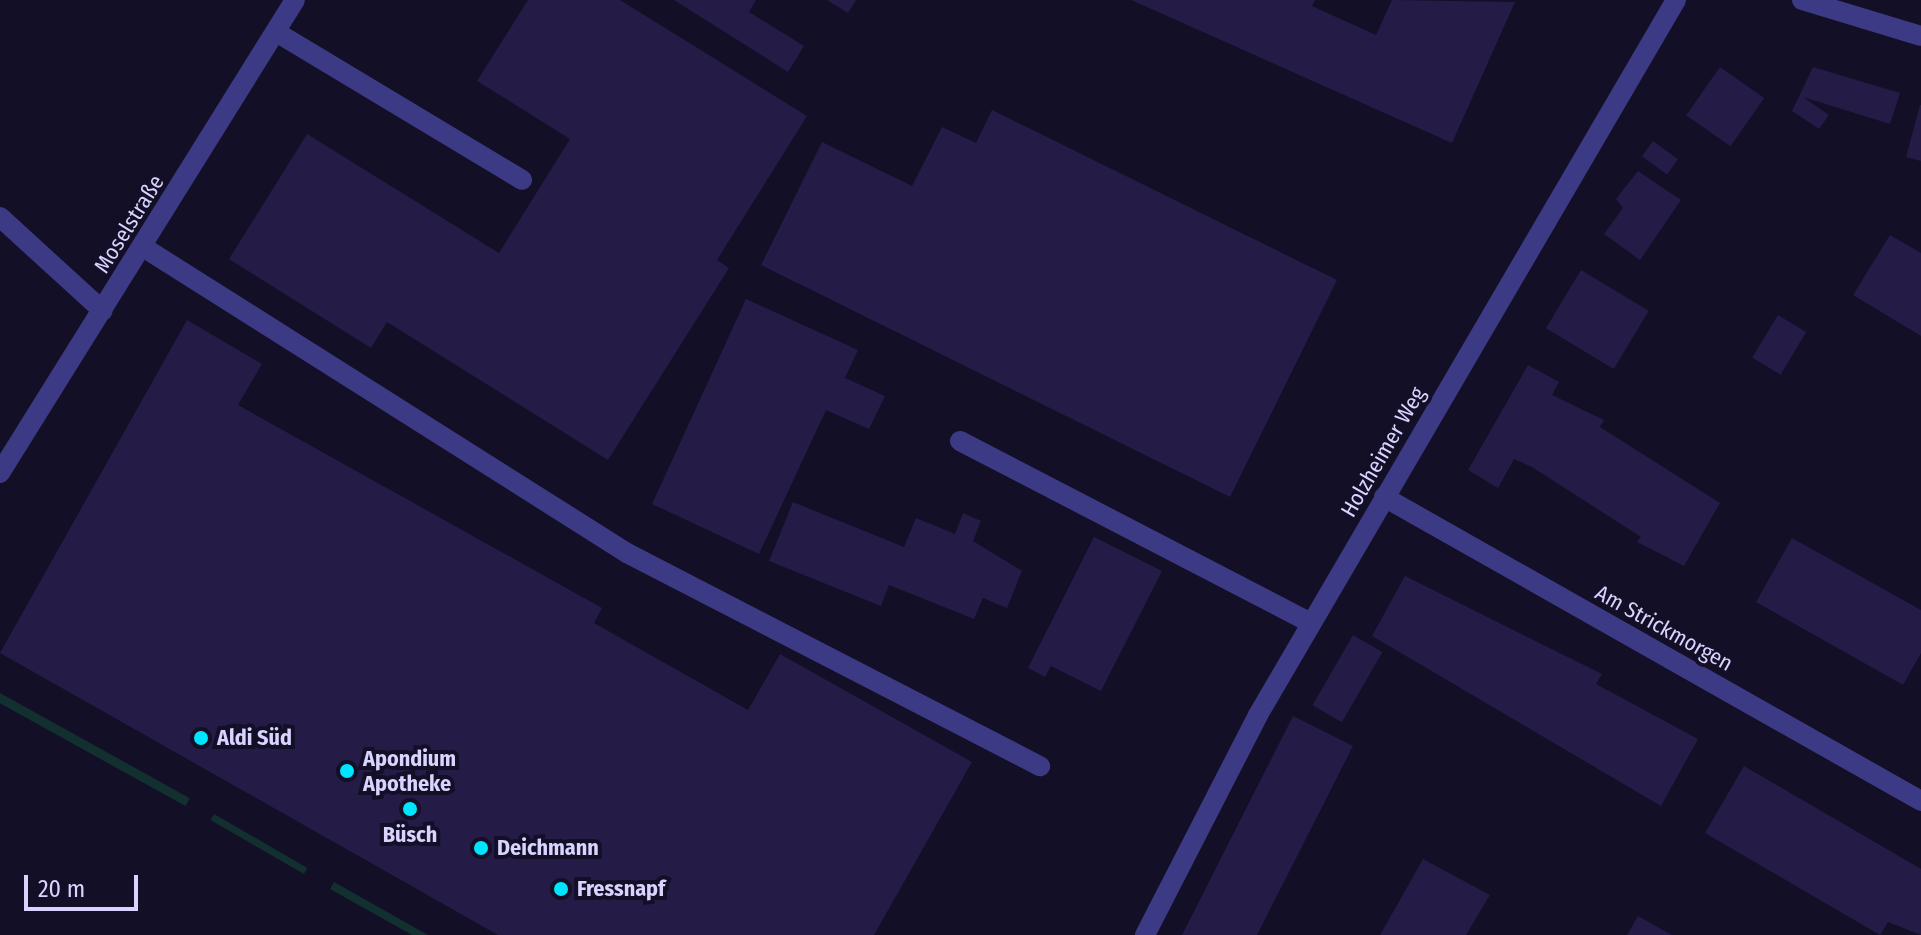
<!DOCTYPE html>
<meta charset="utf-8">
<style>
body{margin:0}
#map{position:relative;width:1921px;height:935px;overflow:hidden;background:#130f26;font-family:"Fira Sans Condensed",sans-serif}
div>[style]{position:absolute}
.green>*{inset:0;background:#12302f;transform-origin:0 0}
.building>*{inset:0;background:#241b47;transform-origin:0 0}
.service>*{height:20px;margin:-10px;padding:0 10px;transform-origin:10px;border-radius:10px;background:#3d3a85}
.minor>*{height:20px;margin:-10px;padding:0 10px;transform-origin:10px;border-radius:10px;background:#3d3a85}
.dots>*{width:22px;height:22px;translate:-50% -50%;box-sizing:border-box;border:4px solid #130f26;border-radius:50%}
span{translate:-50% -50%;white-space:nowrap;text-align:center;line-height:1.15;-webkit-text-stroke:8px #130f26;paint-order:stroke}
.street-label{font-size:22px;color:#d9d4ff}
.poi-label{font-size:22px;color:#d9d4ff;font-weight:700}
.left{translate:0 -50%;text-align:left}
.scale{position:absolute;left:24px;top:875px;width:114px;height:36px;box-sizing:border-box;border:4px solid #d9d4ff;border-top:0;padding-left:10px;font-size:24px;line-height:28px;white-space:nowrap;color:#d9d4ff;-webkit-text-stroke:6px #130f26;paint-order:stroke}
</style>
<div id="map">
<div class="green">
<div style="left:0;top:693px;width:217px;height:9px;rotate:29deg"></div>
<div style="left:214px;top:814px;width:108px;height:7px;rotate:30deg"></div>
<div style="clip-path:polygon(334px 882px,428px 935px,412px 935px,330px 889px)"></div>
</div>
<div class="building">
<div style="clip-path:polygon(528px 0,620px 0,807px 116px,717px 260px,729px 268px,608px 460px,387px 322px,371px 348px,229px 259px,307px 134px,499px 253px,570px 139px,477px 81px)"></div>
<div style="clip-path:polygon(674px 0,756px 0,749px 12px,804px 46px,788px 72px)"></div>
<div style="clip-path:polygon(827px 0,856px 0,848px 13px)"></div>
<div style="clip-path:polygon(1131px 0,1315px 0,1312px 6px,1376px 35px,1392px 0,1515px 2px,1452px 143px)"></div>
<div style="left:1720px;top:67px;width:54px;height:59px;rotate:35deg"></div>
<div style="clip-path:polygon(1813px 67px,1900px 93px,1890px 124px,1803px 97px,1829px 115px,1819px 129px,1792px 111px)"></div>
<div style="clip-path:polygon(1920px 105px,1921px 105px,1921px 161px,1906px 157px)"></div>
<div style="clip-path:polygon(992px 110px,1337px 280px,1230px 497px,761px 265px,822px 142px,912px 186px,942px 127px,976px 143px)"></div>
<div style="left:1653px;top:141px;width:31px;height:19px;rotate:36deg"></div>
<div style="clip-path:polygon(1638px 171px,1681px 200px,1640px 260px,1604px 234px,1623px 208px,1616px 199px)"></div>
<div style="clip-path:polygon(1890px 235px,1921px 253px,1921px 336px,1853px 295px)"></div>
<div style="left:1581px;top:270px;width:79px;height:68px;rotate:31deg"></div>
<div style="clip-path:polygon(746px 299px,858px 350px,845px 378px,885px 396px,869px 429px,826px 410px,759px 554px,652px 504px)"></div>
<div style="left:1778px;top:315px;width:33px;height:50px;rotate:31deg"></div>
<div style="clip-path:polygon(187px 320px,262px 364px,238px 405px,602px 608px,594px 623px,748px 710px,780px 654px,972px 762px,874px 935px,498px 935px,0 653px)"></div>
<div style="clip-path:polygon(1528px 365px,1559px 382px,1552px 395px,1604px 420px,1600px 427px,1720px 503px,1684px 566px,1637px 542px,1641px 537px,1532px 467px,1514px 459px,1498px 488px,1468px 470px)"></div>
<div style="clip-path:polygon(793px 502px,904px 547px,916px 518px,955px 534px,963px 513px,981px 521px,973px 541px,1022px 571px,1007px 608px,983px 598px,974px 619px,889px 585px,881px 606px,769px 561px)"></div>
<div style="clip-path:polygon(1094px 537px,1162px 571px,1101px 691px,1051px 666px,1045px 677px,1028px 668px)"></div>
<div style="clip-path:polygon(1792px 538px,1921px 610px,1921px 653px,1903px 685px,1756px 602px)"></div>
<div style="clip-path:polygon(1405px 576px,1602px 674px,1596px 684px,1698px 739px,1661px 806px,1372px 636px)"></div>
<div style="left:1353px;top:635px;width:34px;height:81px;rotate:30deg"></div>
<div style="clip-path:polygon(1293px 716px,1353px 746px,1257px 935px,1182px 935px)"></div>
<div style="clip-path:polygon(1744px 766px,1921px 869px,1921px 935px,1888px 922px,1880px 935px,1705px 833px)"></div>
<div style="clip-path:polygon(1423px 859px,1490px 895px,1466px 935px,1380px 935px)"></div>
<div style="clip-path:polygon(1638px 916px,1672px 935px,1627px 935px)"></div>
</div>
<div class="service">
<div style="left:276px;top:32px;width:287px;rotate:31deg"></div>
<div style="left:143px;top:247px;width:573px;rotate:32.3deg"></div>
<div style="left:627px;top:553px;width:465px;rotate:27.3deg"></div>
<div style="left:960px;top:441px;width:395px;rotate:27.4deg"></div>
</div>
<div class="minor">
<div style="left:1802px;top:0;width:124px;rotate:16.8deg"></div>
<div style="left:0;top:217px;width:139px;rotate:42.4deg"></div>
<div style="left:0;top:473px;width:557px;rotate:-58.05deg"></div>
<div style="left:1384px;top:497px;width:617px;rotate:29.51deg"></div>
<div style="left:1145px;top:935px;width:247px;rotate:-62.8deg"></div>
<div style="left:1258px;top:715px;width:828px;rotate:-59.69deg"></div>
</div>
<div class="dots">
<div style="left:201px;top:738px;background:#00e5ff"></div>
<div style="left:347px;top:771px;background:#00e5ff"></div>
<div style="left:410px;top:809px;background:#00e5ff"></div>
<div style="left:481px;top:848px;background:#00e5ff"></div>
<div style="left:561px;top:889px;background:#00e5ff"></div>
</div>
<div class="street-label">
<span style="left:129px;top:224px;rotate:-58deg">Moselstraße</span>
<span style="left:1383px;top:452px;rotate:-60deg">Holzheimer Weg</span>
<span style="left:1664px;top:628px;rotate:29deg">Am Strickmorgen</span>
</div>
<div class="poi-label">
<span class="left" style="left:217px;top:738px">Aldi Süd</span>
<span class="left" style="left:363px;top:771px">Apondium<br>Apotheke</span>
<span style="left:410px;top:835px">Büsch</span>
<span class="left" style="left:497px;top:848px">Deichmann</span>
<span class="left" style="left:577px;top:889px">Fressnapf</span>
</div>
<div class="scale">20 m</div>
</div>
